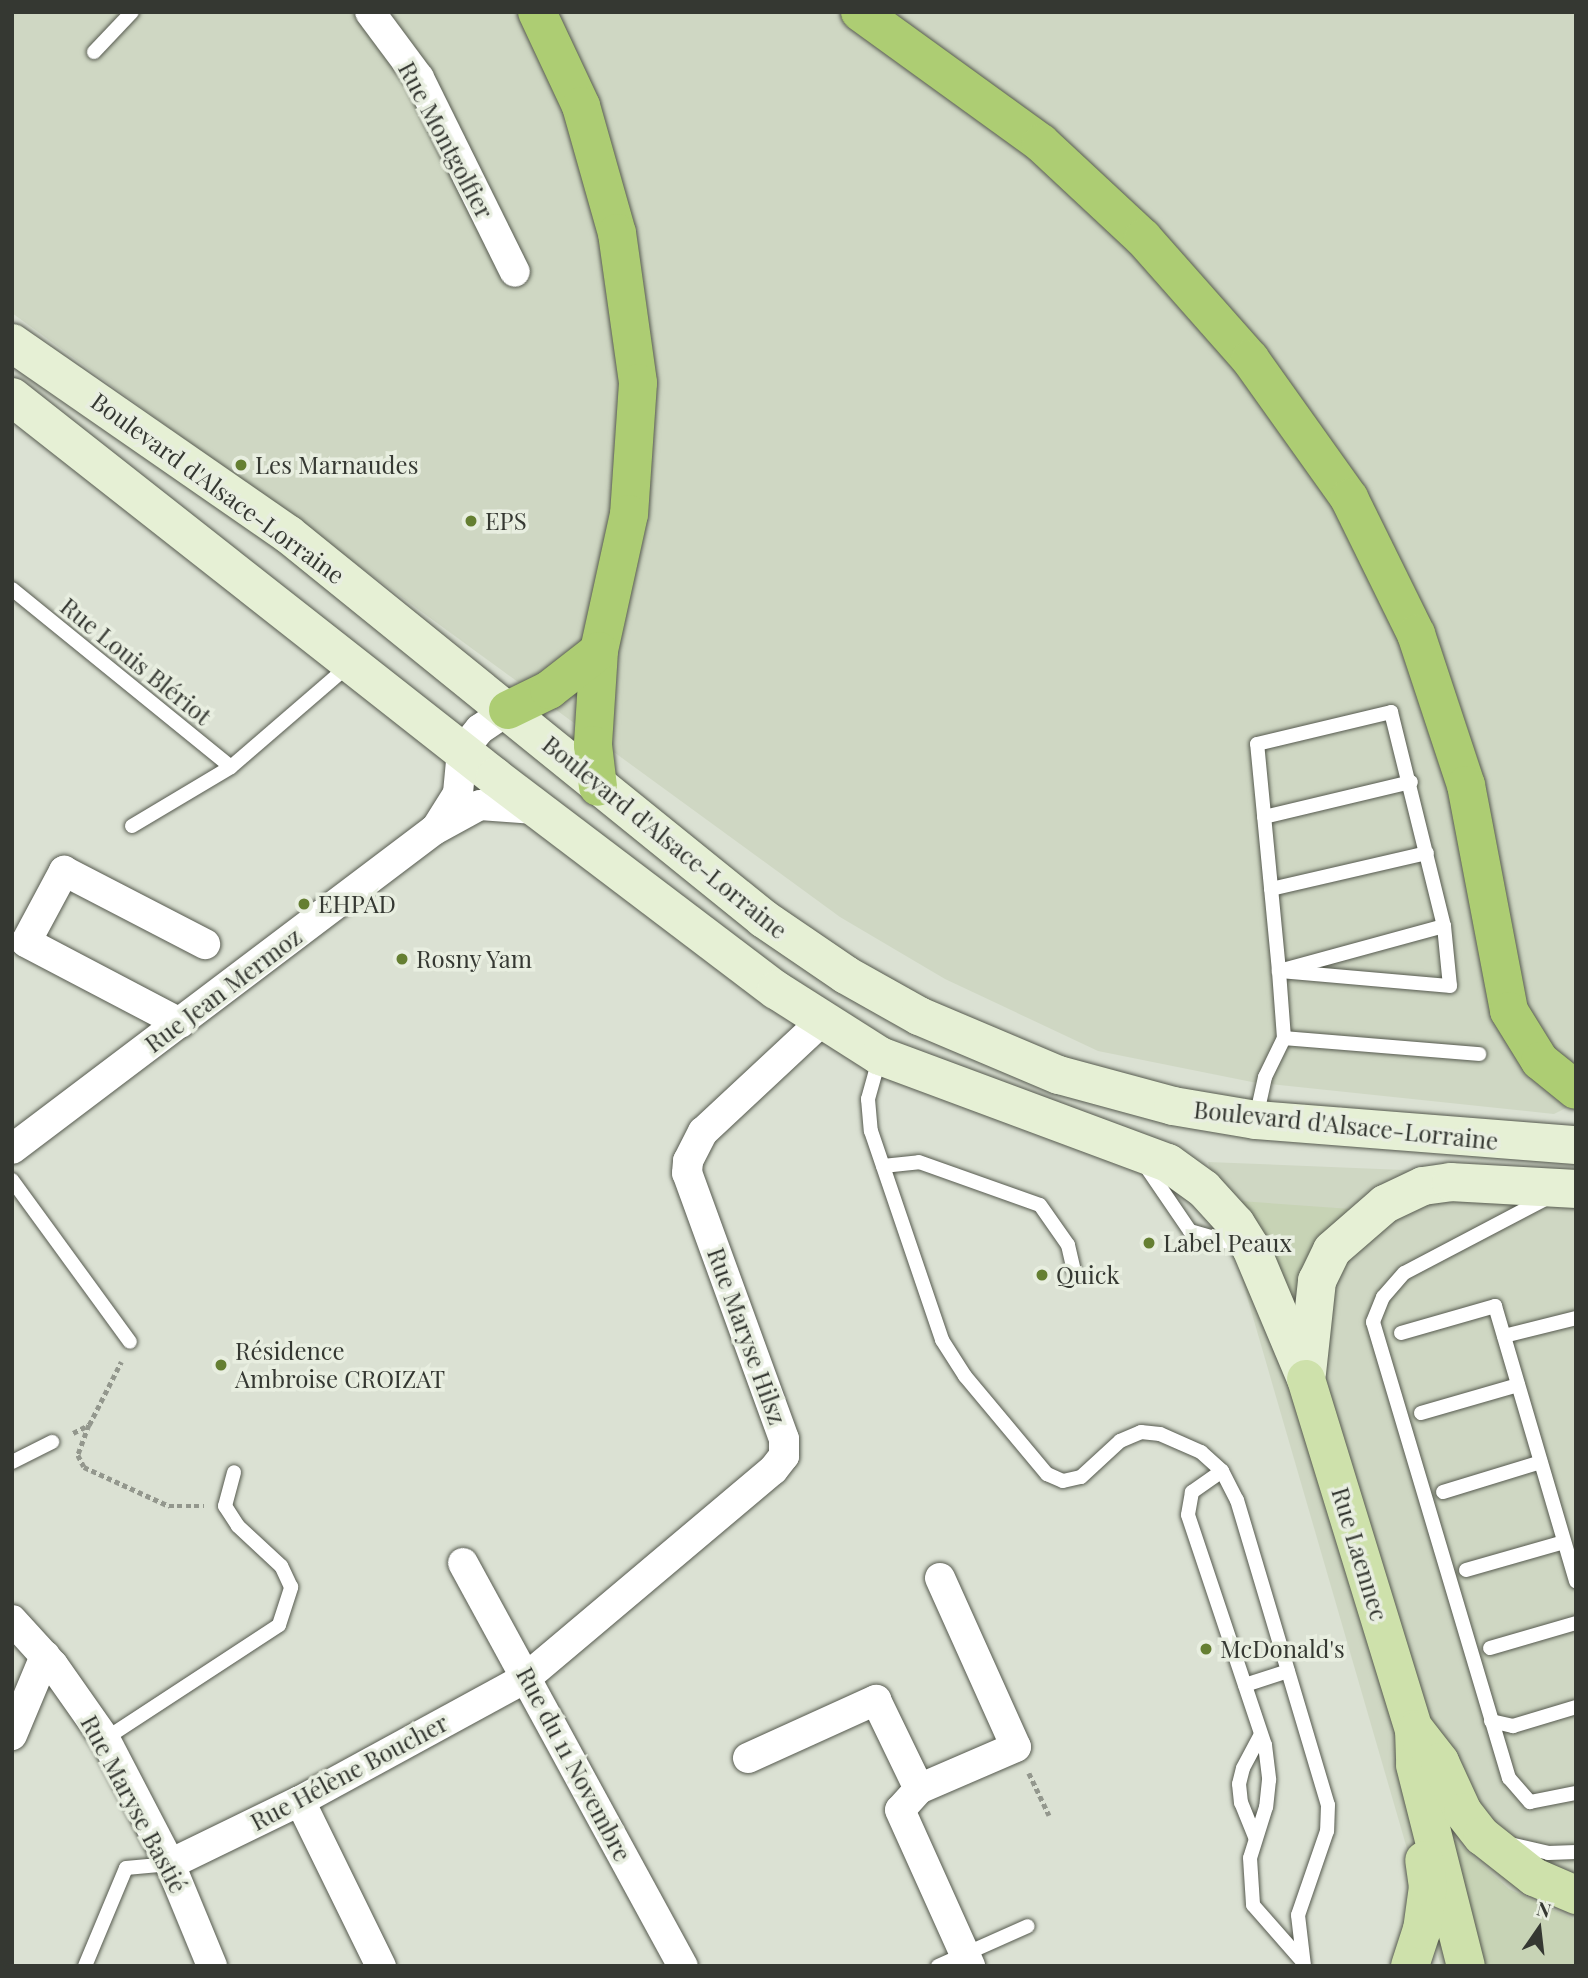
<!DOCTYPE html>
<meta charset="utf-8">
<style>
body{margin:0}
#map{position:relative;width:1588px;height:1978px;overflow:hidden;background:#dbe1d3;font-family:"Playfair Display",serif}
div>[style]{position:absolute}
.built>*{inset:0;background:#cfd7c3}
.green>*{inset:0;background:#c7d3b5}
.path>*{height:4.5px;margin-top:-2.25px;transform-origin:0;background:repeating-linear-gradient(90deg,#93978d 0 5px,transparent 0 8.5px)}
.roads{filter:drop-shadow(0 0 2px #565a4f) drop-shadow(0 0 2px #565a4f)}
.lane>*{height:14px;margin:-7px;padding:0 7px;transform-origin:7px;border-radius:7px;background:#fff}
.street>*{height:30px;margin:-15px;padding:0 15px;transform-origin:15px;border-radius:15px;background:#fff}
.secondary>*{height:38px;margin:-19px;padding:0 19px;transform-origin:19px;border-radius:19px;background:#e6f0d5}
.primary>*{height:38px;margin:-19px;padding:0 19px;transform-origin:19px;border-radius:19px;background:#cee1ab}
.highway>*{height:38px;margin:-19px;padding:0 19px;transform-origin:19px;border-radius:19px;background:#adcd73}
.dots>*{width:19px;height:19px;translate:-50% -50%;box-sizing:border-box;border:4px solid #e8eee0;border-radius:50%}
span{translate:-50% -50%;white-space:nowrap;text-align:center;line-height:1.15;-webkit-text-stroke:7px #e8eee0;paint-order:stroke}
.street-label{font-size:24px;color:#353832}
.poi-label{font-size:24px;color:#353832}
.left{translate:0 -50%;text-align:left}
.frame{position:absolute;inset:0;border:14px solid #353832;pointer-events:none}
.north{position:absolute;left:1504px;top:1894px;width:70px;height:70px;-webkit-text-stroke:5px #e8eee0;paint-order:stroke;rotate:14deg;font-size:19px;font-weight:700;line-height:28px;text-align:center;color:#353832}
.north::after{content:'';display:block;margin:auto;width:24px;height:32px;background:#353832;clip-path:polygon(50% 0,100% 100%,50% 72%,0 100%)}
</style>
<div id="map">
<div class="built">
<div style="clip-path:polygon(12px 12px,1576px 12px,1576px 1103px,1554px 1114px,1252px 1082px,1098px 1051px,945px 979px,840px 917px,12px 313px)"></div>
<div style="clip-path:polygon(1208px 1162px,1576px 1177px,1576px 1966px,1441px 1966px)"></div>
</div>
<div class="green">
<div style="clip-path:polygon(1240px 1201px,1351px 1209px,1301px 1279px,1291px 1304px)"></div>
<div style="clip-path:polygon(1447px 1833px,1509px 1889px,1576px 1920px,1576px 1965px,1472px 1966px)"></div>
</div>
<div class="path">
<div style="left:89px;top:1425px;width:32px;rotate:110deg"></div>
<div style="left:78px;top:1455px;width:13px;rotate:63deg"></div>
<div style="left:84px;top:1467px;width:94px;rotate:24.6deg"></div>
<div style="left:169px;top:1506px;width:35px"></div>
<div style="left:73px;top:1433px;width:18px;rotate:-27deg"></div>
<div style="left:89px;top:1425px;width:71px;rotate:-63.1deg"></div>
<div style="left:1029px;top:1773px;width:47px;rotate:64.5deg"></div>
</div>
<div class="roads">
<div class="lane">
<div style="left:94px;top:52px;width:55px;rotate:-46.5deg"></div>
<div style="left:12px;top:589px;width:282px;rotate:39.1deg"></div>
<div style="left:1391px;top:712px;width:220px;rotate:76.1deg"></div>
<div style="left:1444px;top:926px;width:60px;rotate:84.3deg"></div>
<div style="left:1450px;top:986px;width:172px;rotate:-175deg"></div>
<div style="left:1279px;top:971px;width:228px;rotate:-95.5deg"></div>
<div style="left:1257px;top:744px;width:138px;rotate:-13.4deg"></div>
<div style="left:1264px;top:817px;width:151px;rotate:-13.4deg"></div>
<div style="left:132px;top:826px;width:115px;rotate:-30.8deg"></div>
<div style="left:231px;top:767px;width:156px;rotate:-40.8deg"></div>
<div style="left:1271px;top:889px;width:160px;rotate:-13deg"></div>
<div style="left:1284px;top:1038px;width:67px;rotate:-94.3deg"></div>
<div style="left:1279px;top:971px;width:171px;rotate:-15.3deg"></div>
<div style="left:880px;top:1056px;width:45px;rotate:105.6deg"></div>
<div style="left:868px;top:1099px;width:32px;rotate:85deg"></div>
<div style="left:871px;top:1131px;width:221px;rotate:71.2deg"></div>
<div style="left:942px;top:1340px;width:43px;rotate:57.4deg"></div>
<div style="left:965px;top:1376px;width:128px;rotate:50.1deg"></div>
<div style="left:1047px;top:1474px;width:17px;rotate:24deg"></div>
<div style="left:1063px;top:1481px;width:18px;rotate:-13deg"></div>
<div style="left:1081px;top:1477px;width:53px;rotate:-42.7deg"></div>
<div style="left:1120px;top:1441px;width:23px;rotate:-23deg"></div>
<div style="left:1141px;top:1432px;width:19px;rotate:6deg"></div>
<div style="left:1160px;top:1434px;width:45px;rotate:23.7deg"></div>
<div style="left:1201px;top:1452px;width:28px;rotate:42deg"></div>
<div style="left:1222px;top:1471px;width:33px;rotate:63deg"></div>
<div style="left:1237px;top:1500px;width:318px;rotate:73.4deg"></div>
<div style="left:1328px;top:1805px;width:26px;rotate:92deg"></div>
<div style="left:1327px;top:1831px;width:89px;rotate:109deg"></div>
<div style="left:1298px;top:1915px;width:51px;rotate:83.3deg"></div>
<div style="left:1256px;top:1118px;width:42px;rotate:-77.6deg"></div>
<div style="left:1265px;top:1077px;width:43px;rotate:-64deg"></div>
<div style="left:1284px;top:1038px;width:196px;rotate:4.7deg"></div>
<div style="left:1145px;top:1165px;width:80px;rotate:55.7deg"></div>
<div style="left:1190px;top:1231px;width:54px;rotate:16.1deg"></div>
<div style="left:883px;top:1166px;width:36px;rotate:-6deg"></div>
<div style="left:919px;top:1162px;width:128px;rotate:19.6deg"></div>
<div style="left:1040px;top:1205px;width:49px;rotate:55deg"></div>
<div style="left:1068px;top:1245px;width:26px;rotate:77deg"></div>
<div style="left:12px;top:1180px;width:200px;rotate:53.9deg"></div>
<div style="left:1547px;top:1198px;width:161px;rotate:152.3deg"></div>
<div style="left:1404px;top:1273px;width:32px;rotate:131deg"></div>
<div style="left:1383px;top:1297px;width:27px;rotate:112deg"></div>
<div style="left:1373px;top:1322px;width:476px;rotate:73.4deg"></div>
<div style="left:1509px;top:1778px;width:32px;rotate:49deg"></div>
<div style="left:1530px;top:1802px;width:47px;rotate:-11.1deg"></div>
<div style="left:1401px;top:1333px;width:98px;rotate:-16deg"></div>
<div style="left:1495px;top:1306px;width:287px;rotate:73.6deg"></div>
<div style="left:1504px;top:1336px;width:74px;rotate:-14deg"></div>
<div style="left:1421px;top:1413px;width:101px;rotate:-16.1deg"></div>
<div style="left:12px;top:1462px;width:45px;rotate:-26.6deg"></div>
<div style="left:1222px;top:1471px;width:37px;rotate:145deg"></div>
<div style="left:1192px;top:1492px;width:23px;rotate:100deg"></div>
<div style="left:1188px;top:1515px;width:243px;rotate:71.5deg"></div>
<div style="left:1265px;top:1745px;width:35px;rotate:83deg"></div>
<div style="left:1269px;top:1780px;width:27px;rotate:96deg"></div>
<div style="left:1266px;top:1807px;width:53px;rotate:107.4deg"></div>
<div style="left:1250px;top:1858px;width:47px;rotate:86.3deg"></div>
<div style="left:1253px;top:1905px;width:76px;rotate:48.7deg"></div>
<div style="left:1443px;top:1492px;width:102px;rotate:-17deg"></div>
<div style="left:1466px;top:1570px;width:102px;rotate:-15.9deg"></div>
<div style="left:1490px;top:1648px;width:90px;rotate:-16.2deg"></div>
<div style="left:1245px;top:1685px;width:45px;rotate:-18deg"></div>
<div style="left:1491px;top:1721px;width:23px;rotate:13deg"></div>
<div style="left:1513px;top:1726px;width:66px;rotate:-16.8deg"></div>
<div style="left:105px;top:1739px;width:208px;rotate:-33.2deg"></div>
<div style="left:279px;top:1625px;width:40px;rotate:-72deg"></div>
<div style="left:291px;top:1587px;width:23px;rotate:-115deg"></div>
<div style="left:281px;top:1566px;width:59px;rotate:-137.1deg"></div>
<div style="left:238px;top:1526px;width:24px;rotate:-123deg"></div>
<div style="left:225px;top:1506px;width:35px;rotate:-75deg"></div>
<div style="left:1255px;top:1837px;width:37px;rotate:-112deg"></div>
<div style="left:1241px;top:1803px;width:19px;rotate:-96deg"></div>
<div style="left:1239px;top:1784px;width:16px;rotate:-76deg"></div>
<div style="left:1243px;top:1768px;width:38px;rotate:-62deg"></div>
<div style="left:1510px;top:1844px;width:39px;rotate:13deg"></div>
<div style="left:1548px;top:1853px;width:28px;rotate:-2deg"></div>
<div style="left:85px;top:1966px;width:106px;rotate:-67.3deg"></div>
<div style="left:126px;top:1868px;width:44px;rotate:-5.2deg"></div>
<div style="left:938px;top:1966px;width:98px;rotate:-24deg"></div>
</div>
<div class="street">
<div style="left:370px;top:12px;width:82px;rotate:53.4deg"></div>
<div style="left:419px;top:78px;width:216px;rotate:63.7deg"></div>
<div style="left:437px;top:827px;width:40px;rotate:-58deg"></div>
<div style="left:458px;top:793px;width:42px;rotate:-84.6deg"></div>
<div style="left:462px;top:751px;width:28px;rotate:-51deg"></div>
<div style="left:480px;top:729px;width:34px;rotate:-34deg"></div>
<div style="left:180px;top:1023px;width:174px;rotate:-152.3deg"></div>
<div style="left:26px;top:942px;width:81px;rotate:-61.8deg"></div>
<div style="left:64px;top:871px;width:159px;rotate:27.4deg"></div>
<div style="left:12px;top:1149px;width:529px;rotate:-37.09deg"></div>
<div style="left:434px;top:830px;width:52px;rotate:-28.5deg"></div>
<div style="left:480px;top:805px;width:55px;rotate:4.2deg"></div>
<div style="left:463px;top:1563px;width:459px;rotate:61.4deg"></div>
<div style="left:940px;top:1578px;width:185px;rotate:65.8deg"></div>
<div style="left:1016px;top:1747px;width:106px;rotate:156.6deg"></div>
<div style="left:919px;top:1789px;width:28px;rotate:132deg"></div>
<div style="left:900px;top:1810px;width:171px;rotate:65.8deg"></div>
<div style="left:12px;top:1620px;width:61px;rotate:47.7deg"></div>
<div style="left:53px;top:1665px;width:90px;rotate:54.9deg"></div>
<div style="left:105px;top:1739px;width:141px;rotate:62.5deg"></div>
<div style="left:170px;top:1864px;width:110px;rotate:67.6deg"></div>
<div style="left:12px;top:1735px;width:86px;rotate:-67.3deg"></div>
<div style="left:748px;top:1758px;width:141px;rotate:-24.4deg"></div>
<div style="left:876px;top:1700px;width:99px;rotate:64.2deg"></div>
<div style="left:300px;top:1801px;width:184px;rotate:63.9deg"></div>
<div style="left:170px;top:1864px;width:144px;rotate:-25.9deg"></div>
<div style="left:300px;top:1801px;width:259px;rotate:-28.6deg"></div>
<div style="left:527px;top:1677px;width:322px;rotate:-40.1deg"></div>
<div style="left:773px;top:1470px;width:18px;rotate:-52deg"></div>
<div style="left:784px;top:1456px;width:17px;rotate:-90deg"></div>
<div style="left:784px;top:1439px;width:283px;rotate:-110deg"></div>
<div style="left:687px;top:1173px;width:12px;rotate:-85deg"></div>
<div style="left:688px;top:1161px;width:33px;rotate:-63deg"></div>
<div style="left:703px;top:1132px;width:164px;rotate:-43deg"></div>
</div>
<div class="secondary">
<div style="left:12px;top:343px;width:336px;rotate:34.7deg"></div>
<div style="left:288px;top:534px;width:612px;rotate:38.97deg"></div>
<div style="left:764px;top:919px;width:99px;rotate:34.3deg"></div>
<div style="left:846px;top:975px;width:84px;rotate:29.3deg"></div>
<div style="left:919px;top:1016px;width:152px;rotate:22.9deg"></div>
<div style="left:1059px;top:1075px;width:118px;rotate:15.2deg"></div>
<div style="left:1173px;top:1106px;width:84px;rotate:9.6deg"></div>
<div style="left:1256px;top:1120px;width:321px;rotate:4.5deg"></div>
<div style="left:12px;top:397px;width:615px;rotate:38.19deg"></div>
<div style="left:495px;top:777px;width:353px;rotate:37.2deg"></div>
<div style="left:776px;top:990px;width:123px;rotate:32.4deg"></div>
<div style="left:880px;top:1056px;width:307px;rotate:20.4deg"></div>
<div style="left:1168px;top:1163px;width:44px;rotate:35.8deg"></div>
<div style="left:1204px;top:1189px;width:47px;rotate:47.6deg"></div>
<div style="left:1236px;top:1224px;width:28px;rotate:58deg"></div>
<div style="left:1251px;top:1248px;width:142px;rotate:67.2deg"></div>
<div style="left:1307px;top:1373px;width:93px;rotate:-83.8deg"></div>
<div style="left:1317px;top:1281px;width:34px;rotate:-64deg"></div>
<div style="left:1332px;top:1250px;width:70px;rotate:-41deg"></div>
<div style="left:1385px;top:1204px;width:42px;rotate:-25.3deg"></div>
<div style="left:1423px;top:1186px;width:28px;rotate:-8deg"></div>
<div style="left:1451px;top:1182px;width:125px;rotate:3.2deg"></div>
</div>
<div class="primary">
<div style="left:1306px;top:1379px;width:366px;rotate:72.9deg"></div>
<div style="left:1414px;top:1729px;width:36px;rotate:88deg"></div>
<div style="left:1415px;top:1765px;width:207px;rotate:75.8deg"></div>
<div style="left:1416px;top:1731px;width:39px;rotate:52deg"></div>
<div style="left:1440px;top:1762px;width:55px;rotate:65.3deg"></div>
<div style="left:1463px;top:1812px;width:31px;rotate:52deg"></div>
<div style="left:1482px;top:1836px;width:66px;rotate:38.3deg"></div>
<div style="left:1534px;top:1877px;width:46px;rotate:23.2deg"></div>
<div style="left:1410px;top:1966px;width:38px;rotate:-72deg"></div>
<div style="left:1422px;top:1930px;width:43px;rotate:-82.1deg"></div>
<div style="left:1428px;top:1887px;width:27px;rotate:-98deg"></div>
</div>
<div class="highway">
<div style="left:537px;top:12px;width:104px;rotate:64.9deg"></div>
<div style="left:581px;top:106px;width:132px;rotate:74.2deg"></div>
<div style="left:617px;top:233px;width:151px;rotate:82deg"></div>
<div style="left:638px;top:383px;width:131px;rotate:93.9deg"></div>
<div style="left:629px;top:514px;width:140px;rotate:102.4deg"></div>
<div style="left:599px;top:651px;width:94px;rotate:93.7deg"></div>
<div style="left:593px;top:745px;width:42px;rotate:83.2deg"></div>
<div style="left:860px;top:12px;width:223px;rotate:35.9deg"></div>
<div style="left:1041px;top:143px;width:139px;rotate:43deg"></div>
<div style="left:1143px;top:238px;width:162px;rotate:48.5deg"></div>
<div style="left:1250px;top:359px;width:171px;rotate:54.5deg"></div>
<div style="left:1349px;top:498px;width:152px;rotate:63.8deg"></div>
<div style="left:1416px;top:634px;width:159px;rotate:71.7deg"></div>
<div style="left:1466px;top:785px;width:230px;rotate:79.2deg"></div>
<div style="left:1509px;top:1011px;width:59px;rotate:58.2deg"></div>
<div style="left:1540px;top:1061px;width:46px;rotate:38.9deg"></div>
<div style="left:508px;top:710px;width:46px;rotate:-26deg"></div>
<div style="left:549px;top:690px;width:63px;rotate:-38deg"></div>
</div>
</div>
<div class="dots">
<div style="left:241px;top:465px;background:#657f32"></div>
<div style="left:471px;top:521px;background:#657f32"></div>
<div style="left:304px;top:904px;background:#657f32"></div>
<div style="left:402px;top:959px;background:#657f32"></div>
<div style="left:1149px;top:1243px;background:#657f32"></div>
<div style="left:1042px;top:1275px;background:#657f32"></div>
<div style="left:221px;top:1365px;background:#657f32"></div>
<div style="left:1206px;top:1649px;background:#657f32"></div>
</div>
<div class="street-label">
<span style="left:446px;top:140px;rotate:62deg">Rue Montgolfier</span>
<span style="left:218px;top:488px;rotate:36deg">Boulevard d'Alsace-Lorraine</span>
<span style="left:136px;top:661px;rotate:39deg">Rue Louis Blériot</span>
<span style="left:665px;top:837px;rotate:39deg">Boulevard d'Alsace-Lorraine</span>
<span style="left:223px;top:990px;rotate:-37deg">Rue Jean Mermoz</span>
<span style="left:1346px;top:1125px;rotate:6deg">Boulevard d'Alsace-Lorraine</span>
<span style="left:747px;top:1336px;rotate:70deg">Rue Maryse Hilsz</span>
<span style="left:1360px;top:1554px;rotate:73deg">Rue Laennec</span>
<span style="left:574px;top:1764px;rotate:62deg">Rue du 11 Novembre</span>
<span style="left:349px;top:1772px;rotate:-28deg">Rue Hélène Boucher</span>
<span style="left:134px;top:1804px;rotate:62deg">Rue Maryse Bastié</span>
</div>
<div class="poi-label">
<span class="left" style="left:255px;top:465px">Les Marnaudes</span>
<span class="left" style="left:485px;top:521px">EPS</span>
<span class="left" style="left:318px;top:904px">EHPAD</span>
<span class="left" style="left:416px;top:959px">Rosny Yam</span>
<span class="left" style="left:1163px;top:1243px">Label Peaux</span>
<span class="left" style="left:1056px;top:1275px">Quick</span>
<span class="left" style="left:235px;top:1365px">Résidence<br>Ambroise CROIZAT</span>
<span class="left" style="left:1220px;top:1649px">McDonald's</span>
</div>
<div class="frame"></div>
<div class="north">N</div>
</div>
